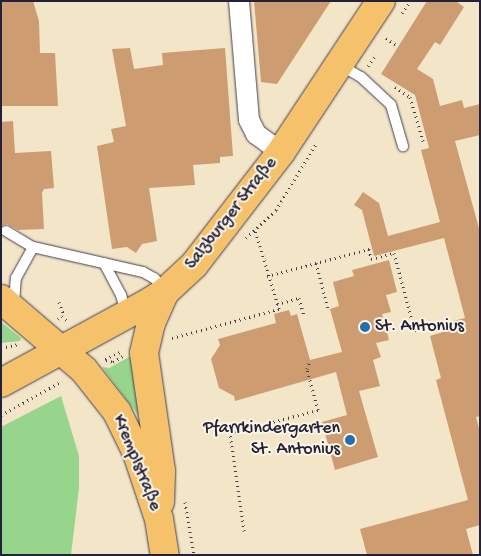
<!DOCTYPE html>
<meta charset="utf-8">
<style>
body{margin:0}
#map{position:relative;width:481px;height:556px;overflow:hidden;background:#f3e5c8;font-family:"Gochi Hand",sans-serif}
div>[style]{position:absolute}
.green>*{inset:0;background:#96d58b}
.building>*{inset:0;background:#cd9d71}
.path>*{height:3px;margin-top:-1.5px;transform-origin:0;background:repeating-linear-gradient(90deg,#413f50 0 1px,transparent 0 5px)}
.roads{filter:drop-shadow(0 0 1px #413f50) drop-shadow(0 0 1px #413f50)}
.lane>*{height:10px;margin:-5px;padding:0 5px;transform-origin:5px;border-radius:5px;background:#fff}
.street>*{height:20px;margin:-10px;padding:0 10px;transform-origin:10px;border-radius:10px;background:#fff}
.primary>*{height:28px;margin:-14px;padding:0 14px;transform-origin:14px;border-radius:14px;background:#f5c16b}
.dots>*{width:14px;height:14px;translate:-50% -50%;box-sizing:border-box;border:2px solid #fcf5e5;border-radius:50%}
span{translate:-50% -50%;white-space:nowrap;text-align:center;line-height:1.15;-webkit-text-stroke:4px #fcf5e5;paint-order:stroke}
.street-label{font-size:18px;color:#22223b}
.poi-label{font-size:18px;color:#22223b}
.left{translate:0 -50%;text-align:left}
.right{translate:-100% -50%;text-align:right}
.frame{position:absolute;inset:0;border:2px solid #22223b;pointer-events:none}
</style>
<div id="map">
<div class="green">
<div style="clip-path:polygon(1px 322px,21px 338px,20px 341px,1px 343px)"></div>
<div style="clip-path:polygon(131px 356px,140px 415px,138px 415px,102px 367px,109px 368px)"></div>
<div style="clip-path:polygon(61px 396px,79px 456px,79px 488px,71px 555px,1px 555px,1px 427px)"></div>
</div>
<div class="building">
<div style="clip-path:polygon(1px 1px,33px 1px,39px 21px,40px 53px,55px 53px,58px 106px,1px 106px)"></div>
<div style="clip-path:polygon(254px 1px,331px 1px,277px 84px,261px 82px)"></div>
<div style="clip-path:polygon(427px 1px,456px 1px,464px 7px,440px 45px,435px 42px,417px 69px,433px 79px,440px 106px,462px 100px,464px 108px,480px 104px,480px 135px,455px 141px,480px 232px,480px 416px,476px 417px,480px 432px,480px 525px,466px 529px,473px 555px,367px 555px,360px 529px,468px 500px,436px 380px,441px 378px,430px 336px,443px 332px,441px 324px,465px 318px,444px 238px,374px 256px,362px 210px,354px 205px,363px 192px,379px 203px,388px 236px,440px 222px,421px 150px,429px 148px,415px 95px,381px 74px)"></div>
<div style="clip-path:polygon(130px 48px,134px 69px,163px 65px,162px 53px,225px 48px,233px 156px,220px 157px,220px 163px,193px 165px,195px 185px,149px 188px,157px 241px,142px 244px,136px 253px,127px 247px,112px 249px,97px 146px,114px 142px,111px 129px,126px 126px,112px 49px)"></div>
<div style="clip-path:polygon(13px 121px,15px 153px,51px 151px,54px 188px,44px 189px,42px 193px,44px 229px,18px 230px,7px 224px,1px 226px,1px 122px)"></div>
<div style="clip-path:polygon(389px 260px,397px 292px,386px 295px,391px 312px,382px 314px,389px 340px,376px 343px,381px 357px,373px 360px,380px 386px,359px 391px,378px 457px,335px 470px,322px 422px,347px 415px,336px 372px,235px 401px,234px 396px,219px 388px,211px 359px,220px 345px,218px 339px,276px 323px,274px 314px,289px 310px,291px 316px,297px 314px,310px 360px,342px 352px,330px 309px,339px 306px,333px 282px,354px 276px,352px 270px)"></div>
</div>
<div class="path">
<div style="left:402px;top:13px;width:14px;rotate:-56deg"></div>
<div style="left:386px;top:38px;width:14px;rotate:34deg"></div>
<div style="left:368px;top:66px;width:14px;rotate:-56deg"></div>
<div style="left:395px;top:87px;width:18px;rotate:34deg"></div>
<div style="left:410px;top:97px;width:49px;rotate:73.4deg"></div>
<div style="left:246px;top:238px;width:41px;rotate:-43deg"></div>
<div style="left:276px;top:210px;width:77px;rotate:-58.8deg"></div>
<div style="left:316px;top:263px;width:48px;rotate:75.4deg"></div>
<div style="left:267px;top:276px;width:106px;rotate:-14.8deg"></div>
<div style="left:369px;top:249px;width:10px;rotate:79deg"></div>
<div style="left:371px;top:259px;width:24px;rotate:-15deg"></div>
<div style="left:394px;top:253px;width:82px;rotate:75.1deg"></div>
<div style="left:59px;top:302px;width:14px;rotate:69deg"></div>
<div style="left:277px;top:304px;width:23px;rotate:-15deg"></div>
<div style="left:299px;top:298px;width:19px;rotate:74deg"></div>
<div style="left:58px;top:319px;width:5px;rotate:-37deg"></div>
<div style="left:62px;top:316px;width:8px;rotate:45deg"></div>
<div style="left:172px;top:338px;width:111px;rotate:-15.2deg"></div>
<div style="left:279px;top:309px;width:83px;rotate:-106.9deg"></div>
<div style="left:1px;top:348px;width:17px;rotate:-13deg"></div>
<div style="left:105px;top:359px;width:19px;rotate:-25deg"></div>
<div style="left:106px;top:360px;width:7px;rotate:16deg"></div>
<div style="left:113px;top:362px;width:12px;rotate:-31deg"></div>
<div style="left:1px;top:415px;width:70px;rotate:-29.1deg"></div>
<div style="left:185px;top:502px;width:54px;rotate:80.4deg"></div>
<div style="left:244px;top:531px;width:99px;rotate:-98.1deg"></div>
<div style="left:230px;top:433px;width:91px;rotate:-14.6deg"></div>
<div style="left:318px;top:410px;width:42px;rotate:-105deg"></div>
<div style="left:307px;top:369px;width:9px;rotate:-72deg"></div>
</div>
<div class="roads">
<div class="lane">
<div style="left:340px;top:65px;width:24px;rotate:30deg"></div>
<div style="left:361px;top:77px;width:41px;rotate:43deg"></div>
<div style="left:391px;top:105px;width:43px;rotate:73.7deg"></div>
<div style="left:6px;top:231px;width:31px;rotate:31deg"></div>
<div style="left:33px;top:247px;width:113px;rotate:12.8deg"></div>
<div style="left:143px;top:272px;width:13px;rotate:29deg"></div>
<div style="left:154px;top:278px;width:17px;rotate:45deg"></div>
<div style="left:104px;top:263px;width:36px;rotate:62deg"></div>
<div style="left:121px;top:295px;width:18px;rotate:74deg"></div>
<div style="left:14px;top:304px;width:26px;rotate:-86deg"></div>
<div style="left:16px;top:278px;width:35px;rotate:-61deg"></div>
</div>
<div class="street">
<div style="left:239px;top:1px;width:119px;rotate:85.2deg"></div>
<div style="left:249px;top:120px;width:16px;rotate:63deg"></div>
<div style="left:256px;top:134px;width:31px;rotate:36deg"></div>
</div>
<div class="primary">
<div style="left:1px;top:299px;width:109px;rotate:40.5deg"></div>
<div style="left:84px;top:370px;width:53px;rotate:51.8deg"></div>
<div style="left:117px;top:412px;width:46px;rotate:64deg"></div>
<div style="left:137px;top:453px;width:70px;rotate:71.6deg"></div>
<div style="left:159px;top:519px;width:36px;rotate:81deg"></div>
<div style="left:1px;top:383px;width:165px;rotate:-28.6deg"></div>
<div style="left:146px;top:304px;width:22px;rotate:-32deg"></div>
<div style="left:165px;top:292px;width:40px;rotate:-43deg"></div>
<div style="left:194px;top:265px;width:143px;rotate:-52.4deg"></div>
<div style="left:281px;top:152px;width:181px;rotate:-56.5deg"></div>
<div style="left:160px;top:502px;width:31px;rotate:-88deg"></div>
<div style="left:161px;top:471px;width:119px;rotate:-98.2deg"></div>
<div style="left:144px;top:353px;width:31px;rotate:-77deg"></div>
<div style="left:151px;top:323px;width:34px;rotate:-66deg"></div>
</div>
</div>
<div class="dots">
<div style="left:365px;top:327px;background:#1f6fb2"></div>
<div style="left:350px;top:440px;background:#1f6fb2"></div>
</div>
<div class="street-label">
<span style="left:232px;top:214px;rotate:-52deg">Salzburger Straße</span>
<span style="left:136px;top:463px;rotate:68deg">Kremplstraße</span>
</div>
<div class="poi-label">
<span class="left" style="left:375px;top:327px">St. Antonius</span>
<span class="right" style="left:340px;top:440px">Pfarrkindergarten<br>St. Antonius</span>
</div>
<div class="frame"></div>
</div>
